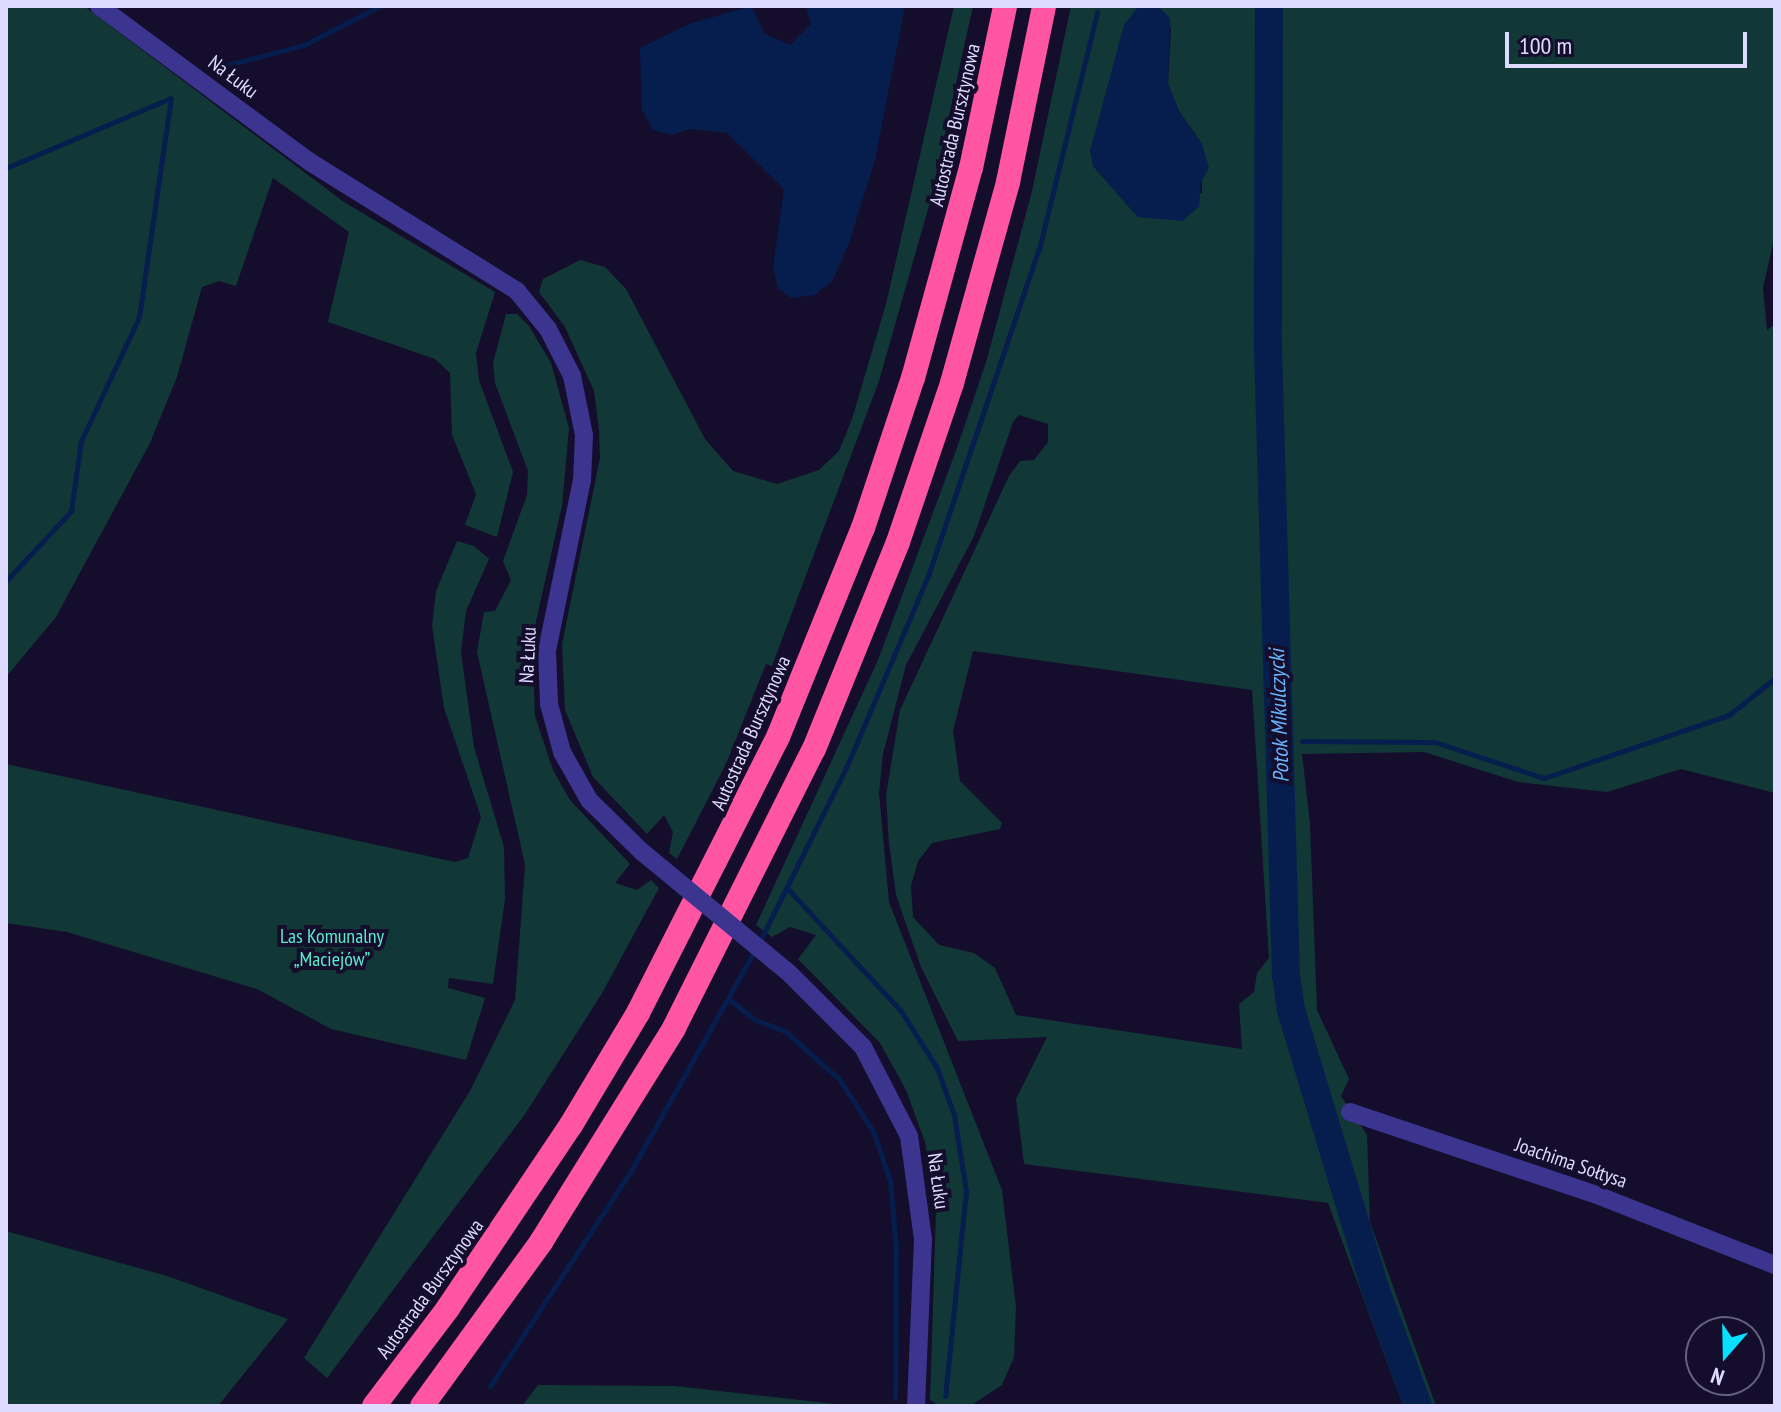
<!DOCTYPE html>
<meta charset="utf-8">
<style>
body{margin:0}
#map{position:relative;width:1781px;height:1412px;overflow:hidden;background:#140e2c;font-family:"PT Sans Narrow",sans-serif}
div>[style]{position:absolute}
.green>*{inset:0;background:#113737}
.water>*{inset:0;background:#051e4e}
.stream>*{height:5px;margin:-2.5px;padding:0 2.5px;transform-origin:2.5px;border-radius:2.5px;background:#051e4e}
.river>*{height:28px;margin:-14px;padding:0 14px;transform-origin:14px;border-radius:14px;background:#051e4e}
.minor>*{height:18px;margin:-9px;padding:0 9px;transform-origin:9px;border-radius:9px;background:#3b3590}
.motorway>*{height:24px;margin:-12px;padding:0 12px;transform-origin:12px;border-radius:12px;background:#ff55a2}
.minor-bridge>*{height:18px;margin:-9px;padding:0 9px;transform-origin:9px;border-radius:9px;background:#3b3590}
span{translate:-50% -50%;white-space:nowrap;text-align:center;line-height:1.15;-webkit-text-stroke:8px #140e2c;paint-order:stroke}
.street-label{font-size:20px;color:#dfdaff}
.park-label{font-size:20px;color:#58eccb}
.water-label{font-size:22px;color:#68b5ff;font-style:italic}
.frame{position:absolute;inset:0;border:8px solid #dfdaff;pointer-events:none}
.north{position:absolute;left:1685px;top:1316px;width:80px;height:80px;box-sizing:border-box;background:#140e2c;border:2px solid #656080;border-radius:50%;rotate:200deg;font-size:22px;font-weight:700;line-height:32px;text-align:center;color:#dfdaff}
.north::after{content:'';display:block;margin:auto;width:28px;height:36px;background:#06dfff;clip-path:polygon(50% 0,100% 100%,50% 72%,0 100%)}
.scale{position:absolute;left:1505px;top:32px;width:242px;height:36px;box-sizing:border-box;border:4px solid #dfdaff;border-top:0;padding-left:10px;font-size:24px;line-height:28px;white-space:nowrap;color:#dfdaff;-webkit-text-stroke:6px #140e2c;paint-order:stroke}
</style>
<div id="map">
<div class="green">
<div style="clip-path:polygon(6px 6px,84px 6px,344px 202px,495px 292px,476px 353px,479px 380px,513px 472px,497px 537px,465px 525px,476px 494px,452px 435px,450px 373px,435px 359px,328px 322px,349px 232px,273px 178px,236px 286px,219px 281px,202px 287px,177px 377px,150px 443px,56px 617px,6px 677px)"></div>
<div style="clip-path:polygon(954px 6px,973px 6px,930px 202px,879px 381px,772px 666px,766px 664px,726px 764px,677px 859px,669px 853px,673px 832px,664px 815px,647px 834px,593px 777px,565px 710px,562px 644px,600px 458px,599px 430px,594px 391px,565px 327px,539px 292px,543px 279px,580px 260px,605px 267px,626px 289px,705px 439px,733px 471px,777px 484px,819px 470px,839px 451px,852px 419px,886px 304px)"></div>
<div style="clip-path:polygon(evenodd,1071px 6px,1143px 6px,1093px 166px,1138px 217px,1202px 193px,1202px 144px,1179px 111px,1168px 84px,1171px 28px,1161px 9px,1152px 6px,1775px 6px,1775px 235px,1763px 288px,1767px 330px,1774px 325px,1775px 270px,1775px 793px,1681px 769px,1607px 792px,1518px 782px,1424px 752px,1302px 754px,1310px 823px,1317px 1010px,1349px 1079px,1341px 1096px,1367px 1135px,1370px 1222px,1436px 1406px,1403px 1406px,1328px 1203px,1024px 1164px,1016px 1099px,1047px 1037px,958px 1041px,921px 967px,896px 895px,889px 843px,886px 796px,900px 710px,1009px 476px,1020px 461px,1034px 460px,1048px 442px,1048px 424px,1019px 415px,1013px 422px,974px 536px,906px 665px,883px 754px,879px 793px,889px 902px,1002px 1190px,1016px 1307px,1014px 1357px,1002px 1385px,970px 1406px,940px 1406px,930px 1400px,936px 1210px,925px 1142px,906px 1090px,880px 1043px,798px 959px,816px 935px,790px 927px,772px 937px,756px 925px,878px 660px,957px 448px,987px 359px,1032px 191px,1071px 6px,973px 651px,1252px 690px,1269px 958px,1257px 973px,1254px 992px,1239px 1004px,1242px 1049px,1016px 1015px,995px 968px,974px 953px,939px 945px,913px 917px,911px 886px,918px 861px,932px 843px,1000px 829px,1002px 823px,960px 781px,953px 731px,973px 651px)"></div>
<div style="clip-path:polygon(506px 314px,517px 314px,529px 326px,551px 363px,569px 428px,562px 506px,532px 639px,535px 716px,553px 770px,570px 800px,630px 864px,615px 883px,637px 890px,651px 880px,659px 888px,601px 995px,525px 1114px,327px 1378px,304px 1358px,470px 1091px,515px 1000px,525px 865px,477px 652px,484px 612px,495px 611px,511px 580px,503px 561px,527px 495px,528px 471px,495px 383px,493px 363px)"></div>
<div style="clip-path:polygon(457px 541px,474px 546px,489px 559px,466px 611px,461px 652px,474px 747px,504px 847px,505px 899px,493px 984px,449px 978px,448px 988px,485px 998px,466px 1060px,331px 1029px,257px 989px,67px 932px,6px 923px,6px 764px,455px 862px,468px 858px,481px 817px,444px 708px,432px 626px,436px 591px)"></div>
<div style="clip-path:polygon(6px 1231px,167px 1276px,288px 1319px,218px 1406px,6px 1406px)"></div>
<div style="clip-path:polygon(538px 1385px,675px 1386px,854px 1406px,522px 1406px)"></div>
</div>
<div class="water">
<div style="clip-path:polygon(751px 6px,765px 34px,790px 45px,811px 24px,806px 6px,905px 6px,875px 160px,849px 243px,832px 282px,814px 295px,791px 298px,778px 288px,773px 269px,784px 189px,727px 133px,690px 129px,672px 135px,653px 130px,642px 110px,640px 48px,689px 24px)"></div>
<div style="clip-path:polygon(1139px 6px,1161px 9px,1170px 18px,1168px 84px,1179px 111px,1202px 144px,1209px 168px,1201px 182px,1199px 206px,1183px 221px,1138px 217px,1093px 166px,1090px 151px,1124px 25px)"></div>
</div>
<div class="stream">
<div style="left:220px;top:67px;width:87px;rotate:-14.7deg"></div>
<div style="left:304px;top:45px;width:85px;rotate:-27.2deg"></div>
<div style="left:6px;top:168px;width:179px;rotate:-23deg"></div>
<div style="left:6px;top:581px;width:96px;rotate:-47.1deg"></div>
<div style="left:71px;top:511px;width:71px;rotate:-81.9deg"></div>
<div style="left:81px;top:441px;width:137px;rotate:-64.9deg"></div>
<div style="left:139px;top:317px;width:221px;rotate:-81.7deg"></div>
<div style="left:1280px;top:739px;width:7px;rotate:8deg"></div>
<div style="left:1302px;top:741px;width:133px;rotate:0.4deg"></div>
<div style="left:1435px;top:742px;width:115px;rotate:18.3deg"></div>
<div style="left:1544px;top:778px;width:195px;rotate:-18.8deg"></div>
<div style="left:1729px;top:715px;width:59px;rotate:-38.8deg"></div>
<div style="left:787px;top:888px;width:168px;rotate:47.2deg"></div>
<div style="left:901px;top:1011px;width:67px;rotate:57.7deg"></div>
<div style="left:937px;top:1068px;width:50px;rotate:70.1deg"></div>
<div style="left:954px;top:1115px;width:77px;rotate:81deg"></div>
<div style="left:966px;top:1191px;width:206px;rotate:95.8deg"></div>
<div style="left:760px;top:941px;width:193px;rotate:-63.6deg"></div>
<div style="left:846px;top:768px;width:209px;rotate:-66.9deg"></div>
<div style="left:928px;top:576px;width:345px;rotate:-71.3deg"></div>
<div style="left:1039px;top:249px;width:244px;rotate:-76.2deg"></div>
<div style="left:730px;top:1000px;width:33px;rotate:38deg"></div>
<div style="left:756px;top:1020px;width:31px;rotate:21deg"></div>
<div style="left:785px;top:1031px;width:72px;rotate:41.6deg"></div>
<div style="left:839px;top:1079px;width:62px;rotate:56.8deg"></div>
<div style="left:873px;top:1131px;width:53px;rotate:71.2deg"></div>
<div style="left:890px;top:1181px;width:67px;rotate:84.9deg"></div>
<div style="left:896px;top:1248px;width:150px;rotate:90.4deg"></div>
<div style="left:490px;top:1386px;width:259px;rotate:-56.8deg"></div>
<div style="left:632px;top:1169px;width:251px;rotate:-60.7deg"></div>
</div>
<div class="river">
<div style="left:1269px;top:6px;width:342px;rotate:90.2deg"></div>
<div style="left:1268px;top:348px;width:627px;rotate:88.36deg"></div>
<div style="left:1286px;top:975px;width:35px;rotate:82deg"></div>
<div style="left:1291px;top:1010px;width:290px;rotate:73.2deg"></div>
<div style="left:1375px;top:1288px;width:126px;rotate:70deg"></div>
</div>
<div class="minor">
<div style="left:99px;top:6px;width:262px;rotate:36.5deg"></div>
<div style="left:310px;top:162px;width:244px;rotate:31.9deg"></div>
<div style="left:517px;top:291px;width:49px;rotate:50.8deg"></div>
<div style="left:548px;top:329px;width:53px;rotate:62.9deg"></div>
<div style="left:572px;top:376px;width:60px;rotate:78.5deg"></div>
<div style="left:584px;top:435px;width:45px;rotate:92.5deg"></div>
<div style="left:582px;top:480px;width:175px;rotate:101.6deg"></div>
<div style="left:547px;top:651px;width:53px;rotate:87.8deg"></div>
<div style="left:549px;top:704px;width:50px;rotate:74.8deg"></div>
<div style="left:562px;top:752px;width:55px;rotate:60.6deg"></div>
<div style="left:589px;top:800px;width:73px;rotate:44.4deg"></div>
<div style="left:788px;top:972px;width:106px;rotate:45deg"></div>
<div style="left:863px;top:1047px;width:100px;rotate:62.7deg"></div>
<div style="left:909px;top:1136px;width:104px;rotate:82.3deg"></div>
<div style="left:923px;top:1239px;width:167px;rotate:92.4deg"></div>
<div style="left:1350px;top:1112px;width:266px;rotate:18.6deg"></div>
<div style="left:1602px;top:1197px;width:186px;rotate:21.5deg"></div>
</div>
<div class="motorway">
<div style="left:374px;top:1406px;width:123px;rotate:-52.9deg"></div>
<div style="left:448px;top:1308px;width:220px;rotate:-56.1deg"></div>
<div style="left:571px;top:1125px;width:131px;rotate:-59.1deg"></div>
<div style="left:638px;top:1013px;width:309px;rotate:-63.1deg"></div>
<div style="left:778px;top:737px;width:226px;rotate:-67.9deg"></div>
<div style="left:863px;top:528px;width:158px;rotate:-71.6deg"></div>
<div style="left:913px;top:378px;width:218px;rotate:-74.6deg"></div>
<div style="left:971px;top:168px;width:166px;rotate:-78.1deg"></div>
<div style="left:422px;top:1406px;width:203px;rotate:-54deg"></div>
<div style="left:541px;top:1242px;width:252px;rotate:-58.1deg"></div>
<div style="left:674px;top:1028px;width:312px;rotate:-63.4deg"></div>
<div style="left:814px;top:749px;width:223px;rotate:-67.9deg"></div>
<div style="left:898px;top:542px;width:168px;rotate:-71.2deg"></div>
<div style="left:952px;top:383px;width:209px;rotate:-74.4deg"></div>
<div style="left:1008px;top:182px;width:180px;rotate:-78.4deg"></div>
</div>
<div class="minor-bridge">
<div style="left:641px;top:851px;width:190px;rotate:39.5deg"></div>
</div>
<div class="street-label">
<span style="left:233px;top:77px;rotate:37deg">Na Łuku</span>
<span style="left:955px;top:125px;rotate:-77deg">Autostrada Bursztynowa</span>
<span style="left:528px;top:655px;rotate:-87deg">Na Łuku</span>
<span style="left:751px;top:733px;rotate:-66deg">Autostrada Bursztynowa</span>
<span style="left:1571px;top:1163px;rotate:19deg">Joachima Sołtysa</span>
<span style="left:938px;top:1181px;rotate:82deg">Na Łuku</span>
<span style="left:430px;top:1289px;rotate:-54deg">Autostrada Bursztynowa</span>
</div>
<div class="park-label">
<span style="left:332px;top:948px">Las Komunalny<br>„Maciejów”</span>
</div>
<div class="water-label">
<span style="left:1279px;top:716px;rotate:-92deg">Potok Mikulczycki</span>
</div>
<div class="frame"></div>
<div class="north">N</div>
<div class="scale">100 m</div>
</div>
